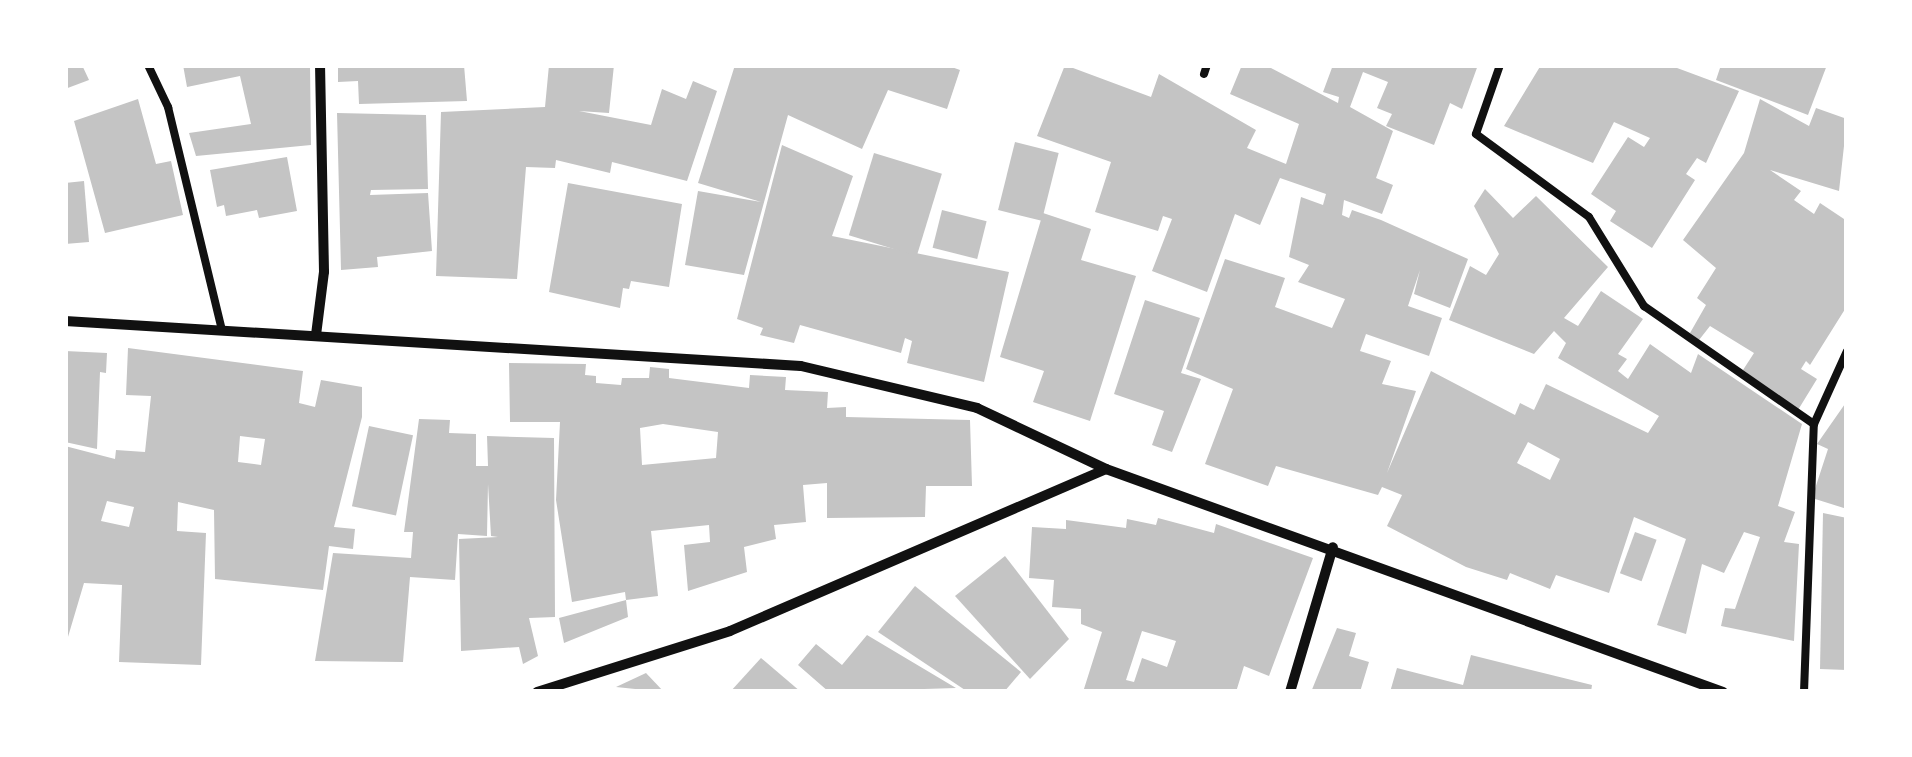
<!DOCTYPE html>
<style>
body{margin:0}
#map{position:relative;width:1912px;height:757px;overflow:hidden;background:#fff;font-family:"DejaVu Sans",sans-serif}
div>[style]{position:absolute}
.building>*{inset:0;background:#c4c4c4;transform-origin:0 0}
.service>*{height:8px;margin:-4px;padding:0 4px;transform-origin:4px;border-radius:4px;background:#111}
.minor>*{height:10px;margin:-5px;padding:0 5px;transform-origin:5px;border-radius:5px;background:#111}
span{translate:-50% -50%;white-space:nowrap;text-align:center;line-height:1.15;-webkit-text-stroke:8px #fff;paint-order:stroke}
.frame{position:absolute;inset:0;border:68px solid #fff;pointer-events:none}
</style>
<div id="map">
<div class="building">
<div style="clip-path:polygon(65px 65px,82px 65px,89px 80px,65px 89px)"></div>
<div style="clip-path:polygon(183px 65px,310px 65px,311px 145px,196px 156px,189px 133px,251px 124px,240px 76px,187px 87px)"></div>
<div style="clip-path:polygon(338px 65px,464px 65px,467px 101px,359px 104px,358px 81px,338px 82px)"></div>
<div style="clip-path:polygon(549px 65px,614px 65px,609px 113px,579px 111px,651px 125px,662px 89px,686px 99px,693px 81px,717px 91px,687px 181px,612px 162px,610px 173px,556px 160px,555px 168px,526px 167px,517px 279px,436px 276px,441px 112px,545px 107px)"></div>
<div style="clip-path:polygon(735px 65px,946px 65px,960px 70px,947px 109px,888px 90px,862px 149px,788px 115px,744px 275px,685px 265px,698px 191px,761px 202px,698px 183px)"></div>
<div style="clip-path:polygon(evenodd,1065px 65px,1151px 97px,1159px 74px,1256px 130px,1247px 148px,1286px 164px,1299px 124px,1230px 94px,1242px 65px,1265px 65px,1338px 103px,1339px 97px,1323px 92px,1333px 65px,1478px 65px,1462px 109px,1450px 103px,1434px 145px,1386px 126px,1392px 114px,1377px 108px,1388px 82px,1363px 72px,1350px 107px,1393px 131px,1376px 178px,1393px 185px,1382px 214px,1344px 200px,1342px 215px,1349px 218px,1352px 210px,1381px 220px,1468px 259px,1450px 308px,1414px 294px,1420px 270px,1408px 306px,1442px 318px,1429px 356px,1366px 334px,1360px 351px,1391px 361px,1382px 384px,1416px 391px,1387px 473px,1431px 371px,1515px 415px,1520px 403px,1534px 410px,1546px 384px,1648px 433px,1659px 416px,1558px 358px,1566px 343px,1554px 331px,1534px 354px,1449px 320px,1470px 266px,1486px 275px,1499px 254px,1474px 206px,1485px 189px,1513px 218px,1536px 196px,1608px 267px,1564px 318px,1578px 326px,1601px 291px,1643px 319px,1618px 354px,1627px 359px,1618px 371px,1628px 379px,1650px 344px,1691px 373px,1698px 354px,1802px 424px,1778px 506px,1795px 512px,1784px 542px,1799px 544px,1794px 641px,1721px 626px,1725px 608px,1735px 609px,1760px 537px,1744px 532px,1724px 573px,1702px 564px,1686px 634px,1657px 625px,1686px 539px,1634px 517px,1609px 593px,1556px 575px,1550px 589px,1510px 573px,1507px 580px,1466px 567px,1387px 526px,1402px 495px,1382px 487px,1378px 495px,1276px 466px,1268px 486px,1205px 464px,1233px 389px,1186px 369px,1225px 259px,1285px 278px,1275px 307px,1332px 328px,1345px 299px,1298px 282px,1309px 265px,1289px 257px,1301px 197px,1323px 205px,1326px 194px,1280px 178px,1260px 225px,1235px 214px,1207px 292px,1152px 271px,1172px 219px,1163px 216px,1158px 231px,1095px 212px,1111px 162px,1037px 136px,1065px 65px,1528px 442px,1560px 459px,1550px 480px,1517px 463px,1528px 442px)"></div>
<div style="clip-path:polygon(1541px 65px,1669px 65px,1739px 91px,1706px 163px,1697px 158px,1686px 174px,1695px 180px,1652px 248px,1610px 221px,1616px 211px,1591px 194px,1628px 137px,1644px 147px,1650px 138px,1614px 122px,1593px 163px,1504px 126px)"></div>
<div style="clip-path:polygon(1721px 65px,1827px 65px,1808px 115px,1716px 80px)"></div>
<div style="clip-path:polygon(138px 99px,156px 164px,171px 161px,183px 215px,105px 233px,74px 121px)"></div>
<div style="clip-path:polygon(1760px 99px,1809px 126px,1816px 108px,1847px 119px,1839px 191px,1770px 170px,1801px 191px,1794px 200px,1814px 214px,1820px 203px,1847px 221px,1847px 306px,1810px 365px,1806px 361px,1801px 369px,1817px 379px,1798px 410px,1743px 370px,1754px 353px,1710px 326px,1699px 340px,1690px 333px,1706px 305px,1697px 298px,1716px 268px,1683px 240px,1744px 153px)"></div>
<div style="clip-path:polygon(337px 113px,426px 115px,428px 189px,371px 190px,370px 195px,428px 193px,432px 251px,377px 257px,378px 267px,341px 270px)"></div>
<div style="left:1015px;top:142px;width:45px;height:70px;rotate:14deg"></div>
<div style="clip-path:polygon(782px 145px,853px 176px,832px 236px,1009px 272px,984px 382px,907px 363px,912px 341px,905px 338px,901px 353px,800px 325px,794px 343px,760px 335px,763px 328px,737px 319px)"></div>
<div style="left:874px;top:153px;width:71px;height:86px;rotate:17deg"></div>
<div style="clip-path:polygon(287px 157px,297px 211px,259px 218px,257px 210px,226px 216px,224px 205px,217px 207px,210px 170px)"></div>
<div style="clip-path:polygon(84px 181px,89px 242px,65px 244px,65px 183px)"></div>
<div style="clip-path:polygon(568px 183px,682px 204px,669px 287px,631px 281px,629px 289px,623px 288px,620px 308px,549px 292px)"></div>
<div style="left:942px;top:210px;width:46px;height:39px;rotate:14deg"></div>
<div style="clip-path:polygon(1043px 213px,1091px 229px,1081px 260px,1136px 276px,1090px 421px,1033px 402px,1044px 371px,1000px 357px)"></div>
<div style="clip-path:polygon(1145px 300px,1200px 318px,1181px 373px,1201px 379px,1172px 452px,1152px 445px,1164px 411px,1114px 394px)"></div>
<div style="clip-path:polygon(evenodd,128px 348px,303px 371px,299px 403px,315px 407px,321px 380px,362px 387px,362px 417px,334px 527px,355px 529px,353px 549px,329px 546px,323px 590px,215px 579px,214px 510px,178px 502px,177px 531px,206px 533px,201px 665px,119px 662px,122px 585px,84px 583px,65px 647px,65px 446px,115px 459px,116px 450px,145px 452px,151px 396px,126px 395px,128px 348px,240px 436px,265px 439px,261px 465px,238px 462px,240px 436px,128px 348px,107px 501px,134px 507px,129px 527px,101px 521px,107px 501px)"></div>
<div style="clip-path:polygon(65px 351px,107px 353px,106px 373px,100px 372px,97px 449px,65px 442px)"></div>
<div style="clip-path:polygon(evenodd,509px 363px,586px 364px,585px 375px,596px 376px,596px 383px,621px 385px,622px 378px,649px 378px,650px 367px,669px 369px,669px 378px,749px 388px,750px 375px,786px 377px,785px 390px,828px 392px,827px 408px,846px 407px,846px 417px,970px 420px,972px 486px,926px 486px,925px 517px,827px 518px,827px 483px,803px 485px,806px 522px,774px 525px,776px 539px,744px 547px,747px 572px,688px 591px,684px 545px,710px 542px,709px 525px,651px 531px,658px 596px,626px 600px,628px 617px,564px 643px,559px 618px,626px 600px,625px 592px,572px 602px,556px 500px,560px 422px,510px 422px,509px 363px,663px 424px,718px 432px,716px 458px,642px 465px,640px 428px,663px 424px)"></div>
<div style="clip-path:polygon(1847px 401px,1847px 509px,1812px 498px,1828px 449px,1817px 444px)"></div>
<div style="clip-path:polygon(419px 419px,450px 420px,449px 433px,476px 434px,476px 466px,488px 466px,487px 436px,554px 438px,555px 617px,529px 618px,538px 656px,523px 664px,519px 647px,461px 651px,459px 539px,498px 537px,491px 536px,488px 484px,487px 536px,458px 534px,455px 580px,410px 577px,403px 662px,315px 661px,333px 553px,411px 558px,413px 532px,404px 532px)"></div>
<div style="left:369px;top:426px;width:45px;height:82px;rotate:12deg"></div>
<div style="clip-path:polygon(1823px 513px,1847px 518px,1847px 670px,1820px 669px)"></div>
<div style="clip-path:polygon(evenodd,1158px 518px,1214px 533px,1216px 524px,1313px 558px,1269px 676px,1244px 666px,1236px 692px,1083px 692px,1102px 632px,1081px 624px,1081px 609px,1052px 607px,1054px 580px,1029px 578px,1032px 527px,1066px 529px,1066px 520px,1126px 528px,1127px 519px,1156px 525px,1158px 518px,1142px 631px,1176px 641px,1167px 667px,1142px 658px,1134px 682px,1126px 680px,1142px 631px)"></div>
<div style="left:1635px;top:532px;width:23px;height:44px;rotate:20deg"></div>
<div style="clip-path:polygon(1005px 556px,1069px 639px,1030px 679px,955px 596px)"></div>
<div style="clip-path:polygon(915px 586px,1021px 672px,1004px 692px,968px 692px,878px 632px)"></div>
<div style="clip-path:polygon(1337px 628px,1356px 633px,1349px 656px,1369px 662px,1360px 692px,1311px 692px)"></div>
<div style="clip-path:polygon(867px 635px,956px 688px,829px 692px,798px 665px,816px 644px,842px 665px)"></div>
<div style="clip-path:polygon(1471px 655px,1592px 685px,1591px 692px,1390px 692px,1397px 668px,1463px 685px)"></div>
<div style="clip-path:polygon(761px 658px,801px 692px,730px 692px)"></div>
<div style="clip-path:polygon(646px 673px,664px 692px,616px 687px)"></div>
</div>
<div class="service">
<div style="left:148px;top:65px;width:47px;rotate:64.5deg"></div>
<div style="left:168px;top:107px;width:229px;rotate:76.4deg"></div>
<div style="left:1500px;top:65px;width:73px;rotate:109.2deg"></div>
<div style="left:1476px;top:134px;width:140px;rotate:36.3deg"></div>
<div style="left:1589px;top:217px;width:105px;rotate:58.3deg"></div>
<div style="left:1644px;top:306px;width:207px;rotate:34.8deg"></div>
<div style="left:1204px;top:74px;width:9px;rotate:-72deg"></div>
<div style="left:1804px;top:692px;width:268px;rotate:-87.9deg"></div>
<div style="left:1814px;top:424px;width:80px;rotate:-65.7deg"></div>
</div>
<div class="minor">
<div style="left:65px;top:321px;width:737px;rotate:3.5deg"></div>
<div style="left:801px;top:366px;width:181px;rotate:13.4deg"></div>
<div style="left:977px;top:408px;width:143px;rotate:25.3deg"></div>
<div style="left:1106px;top:469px;width:656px;rotate:19.87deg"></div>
<div style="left:316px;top:335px;width:64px;rotate:-82.8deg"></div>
<div style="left:324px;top:272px;width:207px;rotate:-91.1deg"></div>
<div style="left:537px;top:692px;width:202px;rotate:-17.5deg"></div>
<div style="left:730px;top:631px;width:409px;rotate:-23.3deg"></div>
<div style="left:1290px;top:692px;width:151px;rotate:-73.5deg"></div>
</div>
<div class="frame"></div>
</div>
